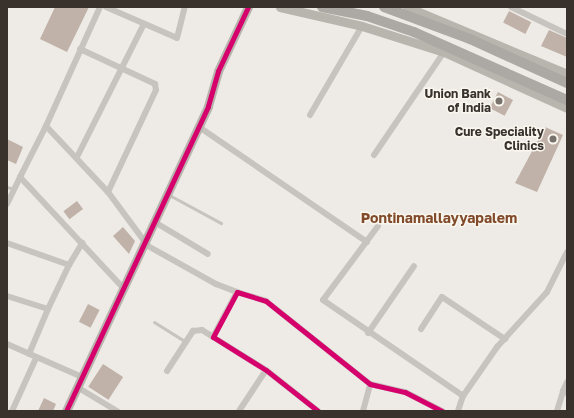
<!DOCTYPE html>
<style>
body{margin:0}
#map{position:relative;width:574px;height:418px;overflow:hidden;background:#eeebe6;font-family:"Golos Text",sans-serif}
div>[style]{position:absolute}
.building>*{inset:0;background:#c0b2a8;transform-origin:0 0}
.lane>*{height:3px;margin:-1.5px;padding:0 1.5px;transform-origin:1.5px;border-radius:1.5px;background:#c7c3be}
.street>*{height:6px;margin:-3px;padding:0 3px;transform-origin:3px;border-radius:3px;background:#c7c3be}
.secondary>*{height:9px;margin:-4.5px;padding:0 4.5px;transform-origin:4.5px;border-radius:4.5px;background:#b8b4ae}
.primary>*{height:10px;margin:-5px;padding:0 5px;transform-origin:5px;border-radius:5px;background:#aca8a3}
.cycleway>*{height:5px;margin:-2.5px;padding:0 2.5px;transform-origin:2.5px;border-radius:2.5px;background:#d6006c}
.dots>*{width:11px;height:11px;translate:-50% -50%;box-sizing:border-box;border:2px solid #f9f6ee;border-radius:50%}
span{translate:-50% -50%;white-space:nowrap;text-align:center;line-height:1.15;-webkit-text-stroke:3px #f9f6ee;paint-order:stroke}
.poi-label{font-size:12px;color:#39312c;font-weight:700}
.right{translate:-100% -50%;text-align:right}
.quarter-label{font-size:14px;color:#814b2b;font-weight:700}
.frame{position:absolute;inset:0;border:8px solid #39312c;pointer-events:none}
</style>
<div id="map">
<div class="building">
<div style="clip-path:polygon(55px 7px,89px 7px,67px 52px,40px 39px)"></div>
<div style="left:509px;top:11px;width:25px;height:13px;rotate:27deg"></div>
<div style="clip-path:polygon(549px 30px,567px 38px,567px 57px,541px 46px)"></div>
<div style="left:498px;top:92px;width:17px;height:18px;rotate:28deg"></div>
<div style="clip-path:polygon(545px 127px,563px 135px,537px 192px,515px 183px)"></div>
<div style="clip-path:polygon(7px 139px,23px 147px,16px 164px,7px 160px)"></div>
<div style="left:77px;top:201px;width:10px;height:17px;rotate:53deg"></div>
<div style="clip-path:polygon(123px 227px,135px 241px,129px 254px,113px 236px)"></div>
<div style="left:88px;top:304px;width:13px;height:20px;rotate:27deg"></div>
<div style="left:103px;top:364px;width:24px;height:27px;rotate:33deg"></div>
<div style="clip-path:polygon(44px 398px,56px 404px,53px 411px,38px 411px)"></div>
</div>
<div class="lane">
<div style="left:7px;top:187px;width:7px;rotate:16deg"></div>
<div style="left:171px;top:196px;width:57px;rotate:28.4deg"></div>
<div style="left:154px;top:322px;width:38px;rotate:32deg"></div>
</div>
<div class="street">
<div style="left:100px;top:7px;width:131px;rotate:114.4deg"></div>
<div style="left:46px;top:126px;width:91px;rotate:46.8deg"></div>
<div style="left:108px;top:192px;width:67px;rotate:53.5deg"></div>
<div style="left:148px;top:246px;width:78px;rotate:29.2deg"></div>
<div style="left:216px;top:284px;width:22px;rotate:21deg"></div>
<div style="left:106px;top:7px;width:77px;rotate:23.6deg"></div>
<div style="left:177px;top:38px;width:32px;rotate:-76deg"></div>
<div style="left:511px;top:7px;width:62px;rotate:25.7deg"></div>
<div style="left:80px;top:49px;width:83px;rotate:25deg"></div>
<div style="left:155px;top:84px;width:6px;rotate:81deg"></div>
<div style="left:156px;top:90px;width:113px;rotate:115.2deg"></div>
<div style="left:310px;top:115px;width:103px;rotate:-59.7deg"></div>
<div style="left:46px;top:126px;width:57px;rotate:117deg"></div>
<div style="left:20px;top:177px;width:153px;rotate:47.1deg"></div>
<div style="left:202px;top:129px;width:200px;rotate:34.4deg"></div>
<div style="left:374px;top:155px;width:125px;rotate:-55.8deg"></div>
<div style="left:77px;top:157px;width:149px;rotate:-63.3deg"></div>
<div style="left:7px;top:204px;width:30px;rotate:-64deg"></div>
<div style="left:158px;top:224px;width:58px;rotate:31deg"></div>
<div style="left:378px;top:226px;width:92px;rotate:126.6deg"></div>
<div style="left:323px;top:300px;width:170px;rotate:34.4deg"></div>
<div style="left:7px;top:243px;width:66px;rotate:19.5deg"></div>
<div style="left:69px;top:265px;width:26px;rotate:-59deg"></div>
<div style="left:7px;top:296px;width:43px;rotate:17.6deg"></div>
<div style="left:48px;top:309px;width:49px;rotate:-64.5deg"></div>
<div style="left:421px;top:329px;width:38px;rotate:-57deg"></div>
<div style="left:442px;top:297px;width:76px;rotate:33.7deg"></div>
<div style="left:368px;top:333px;width:81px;rotate:-55.5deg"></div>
<div style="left:7px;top:344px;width:82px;rotate:23.7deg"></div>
<div style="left:29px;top:354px;width:49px;rotate:-67.1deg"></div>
<div style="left:167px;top:371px;width:48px;rotate:-57deg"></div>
<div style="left:193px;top:331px;width:9px;rotate:-6deg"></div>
<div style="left:202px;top:330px;width:13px;rotate:32deg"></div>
<div style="left:567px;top:382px;width:10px;rotate:114deg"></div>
<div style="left:563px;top:391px;width:4px;rotate:27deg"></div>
<div style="left:77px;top:387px;width:47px;rotate:31deg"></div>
<div style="left:12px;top:411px;width:58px;rotate:-65.6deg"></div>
<div style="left:239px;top:411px;width:49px;rotate:-56.6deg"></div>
<div style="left:318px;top:411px;width:66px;rotate:-141.7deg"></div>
<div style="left:266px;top:370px;width:62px;rotate:-148.1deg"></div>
<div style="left:213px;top:337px;width:51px;rotate:-61.9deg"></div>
<div style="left:237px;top:292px;width:30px;rotate:17deg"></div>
<div style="left:266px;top:301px;width:133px;rotate:38.6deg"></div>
<div style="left:370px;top:384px;width:36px;rotate:13deg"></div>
<div style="left:405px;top:392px;width:42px;rotate:27.2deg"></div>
<div style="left:363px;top:411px;width:28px;rotate:-75deg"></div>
<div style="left:458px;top:411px;width:16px;rotate:-72deg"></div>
<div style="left:463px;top:396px;width:60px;rotate:-55.2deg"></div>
<div style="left:497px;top:347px;width:74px;rotate:-47.7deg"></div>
<div style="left:547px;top:292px;width:45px;rotate:-63.4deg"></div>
<div style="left:557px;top:411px;width:21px;rotate:-73deg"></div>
</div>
<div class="secondary">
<div style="left:280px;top:7px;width:84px;rotate:13deg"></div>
<div style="left:362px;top:26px;width:86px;rotate:17.6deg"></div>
<div style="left:444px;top:52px;width:135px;rotate:24.5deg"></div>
<div style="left:407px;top:7px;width:173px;rotate:22.7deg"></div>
<div style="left:66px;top:411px;width:336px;rotate:-65deg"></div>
<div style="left:208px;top:106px;width:36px;rotate:-74deg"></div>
<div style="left:218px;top:71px;width:71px;rotate:-64.9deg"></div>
</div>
<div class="primary">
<div style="left:322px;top:7px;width:46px;rotate:11.3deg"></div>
<div style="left:367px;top:16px;width:50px;rotate:18.8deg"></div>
<div style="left:414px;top:32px;width:167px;rotate:24deg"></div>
<div style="left:384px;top:7px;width:92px;rotate:20.4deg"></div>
<div style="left:470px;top:39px;width:107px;rotate:24.4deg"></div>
</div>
<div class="cycleway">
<div style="left:66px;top:411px;width:336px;rotate:-65deg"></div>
<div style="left:208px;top:106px;width:36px;rotate:-74deg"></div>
<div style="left:218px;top:71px;width:71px;rotate:-64.9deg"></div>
<div style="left:318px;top:411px;width:66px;rotate:-141.7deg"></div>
<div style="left:266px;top:370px;width:62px;rotate:-148.1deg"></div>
<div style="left:213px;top:337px;width:51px;rotate:-61.9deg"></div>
<div style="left:237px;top:292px;width:30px;rotate:17deg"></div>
<div style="left:266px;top:301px;width:133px;rotate:38.6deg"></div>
<div style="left:370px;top:384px;width:36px;rotate:13deg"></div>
<div style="left:405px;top:392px;width:42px;rotate:27.2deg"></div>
</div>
<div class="dots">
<div style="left:499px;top:101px;background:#78726d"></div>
<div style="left:553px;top:139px;background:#78726d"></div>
</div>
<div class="poi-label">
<span class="right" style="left:491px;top:101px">Union Bank<br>of India</span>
<span class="right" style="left:544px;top:139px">Cure Speciality<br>Clinics</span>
</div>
<div class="quarter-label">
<span style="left:439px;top:218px">Pontinamallayyapalem</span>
</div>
<div class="frame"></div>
</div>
